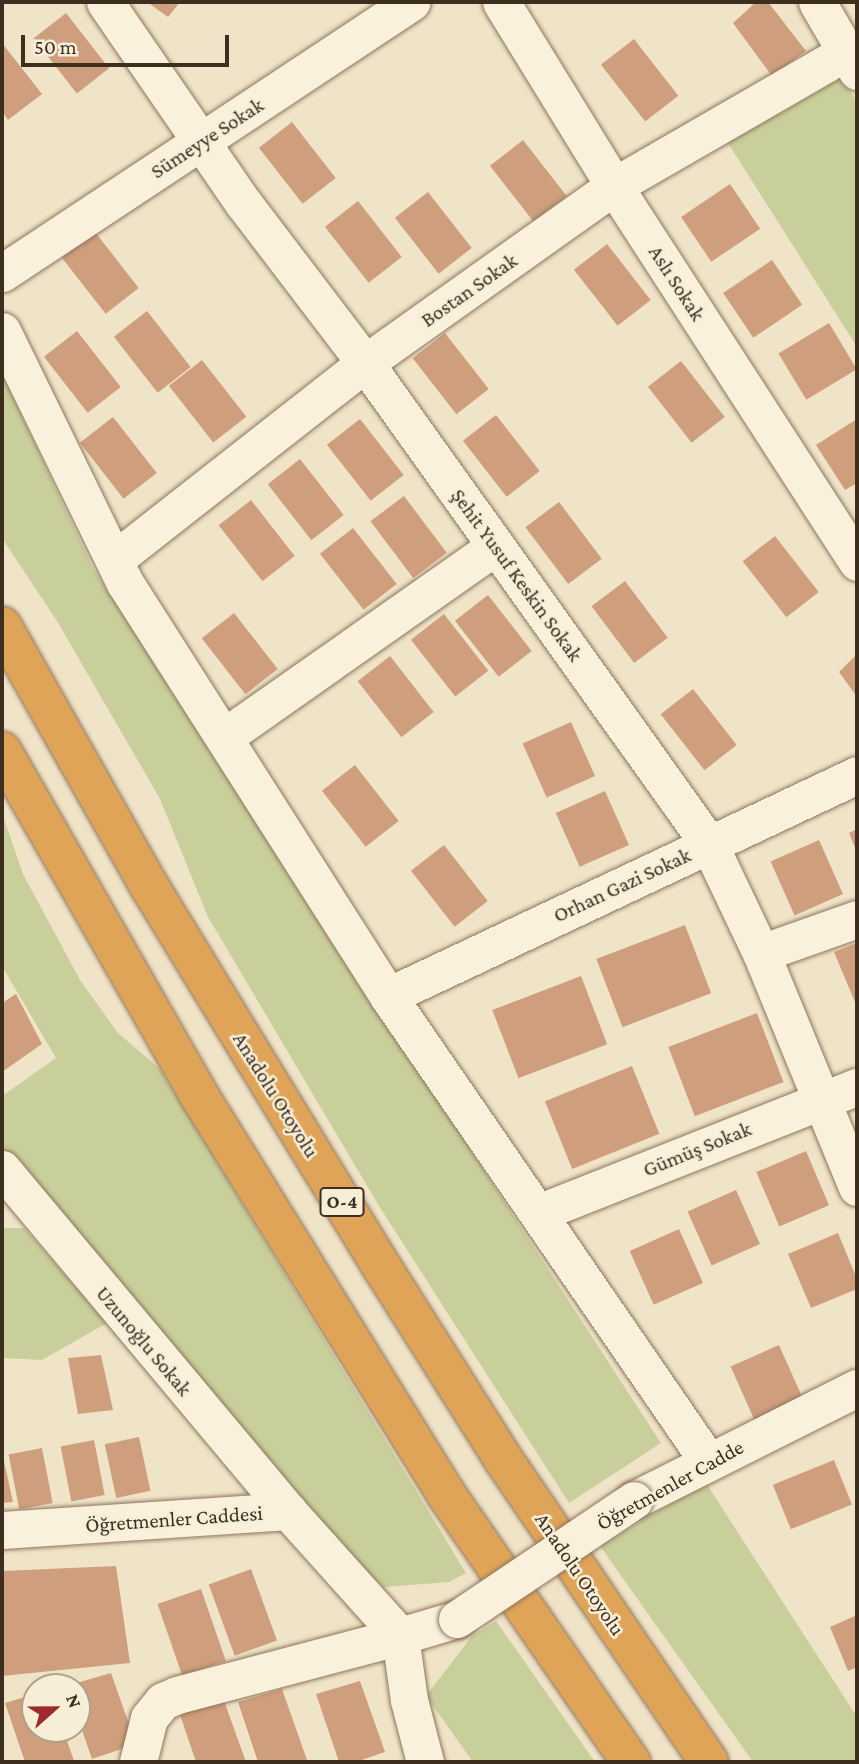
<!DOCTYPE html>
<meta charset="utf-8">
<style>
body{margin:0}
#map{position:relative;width:859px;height:1764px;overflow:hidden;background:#f0e4c8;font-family:"Crimson Pro",serif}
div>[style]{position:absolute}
.green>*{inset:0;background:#c9cf9b}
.building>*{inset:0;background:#cf9f7d;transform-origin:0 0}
.roads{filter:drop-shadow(0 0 2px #8d765c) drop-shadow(0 0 2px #8d765c)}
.minor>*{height:37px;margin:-18.5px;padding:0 18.5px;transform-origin:18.5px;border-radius:18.5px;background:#faf1dc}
.highway>*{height:38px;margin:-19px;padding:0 19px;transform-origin:19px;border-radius:19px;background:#e0a458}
.bridges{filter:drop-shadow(0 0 2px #8d765c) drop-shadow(0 0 2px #8d765c)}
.minor-bridge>*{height:37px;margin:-18.5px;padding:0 18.5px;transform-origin:18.5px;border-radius:18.5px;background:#faf1dc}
span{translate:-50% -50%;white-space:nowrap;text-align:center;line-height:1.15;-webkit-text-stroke:5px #f7eed8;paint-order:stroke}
.shield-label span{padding:2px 5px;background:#f7eed8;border:2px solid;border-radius:5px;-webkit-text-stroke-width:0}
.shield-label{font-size:19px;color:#3d2e20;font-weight:700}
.street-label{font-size:21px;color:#3d2e20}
.frame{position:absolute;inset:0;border:4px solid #3d2e20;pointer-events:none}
.north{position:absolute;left:21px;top:1673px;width:70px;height:70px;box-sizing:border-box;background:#f7eed8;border:2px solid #ada18e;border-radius:50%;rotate:69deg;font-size:19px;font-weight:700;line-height:28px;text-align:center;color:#3d2e20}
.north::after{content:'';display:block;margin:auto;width:24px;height:32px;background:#9e2a2b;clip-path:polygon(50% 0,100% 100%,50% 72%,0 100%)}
.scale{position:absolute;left:21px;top:35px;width:208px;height:32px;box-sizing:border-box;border:4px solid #3d2e20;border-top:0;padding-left:9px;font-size:21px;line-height:24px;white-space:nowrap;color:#3d2e20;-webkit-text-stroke:5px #f7eed8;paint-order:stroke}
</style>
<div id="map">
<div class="green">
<div style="clip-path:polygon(843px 77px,857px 103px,857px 347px,728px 143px)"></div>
<div style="clip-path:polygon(2px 374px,94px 570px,661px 1443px,569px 1503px,379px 1206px,208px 917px,160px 799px,57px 621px,2px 538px)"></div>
<div style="clip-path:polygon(2px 813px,23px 874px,80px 980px,118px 1033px,160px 1069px,466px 1573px,449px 1582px,384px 1587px,340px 1547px,2px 1151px,2px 1096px,56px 1058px,2px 966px)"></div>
<div style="clip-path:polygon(2px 1228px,24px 1228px,107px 1323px,42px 1360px,2px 1358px)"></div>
<div style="clip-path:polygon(706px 1483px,857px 1717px,857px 1762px,753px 1762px,600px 1546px)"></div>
<div style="clip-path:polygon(496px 1621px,595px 1762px,473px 1762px,426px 1696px,472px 1636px)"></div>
</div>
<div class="building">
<div style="clip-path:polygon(147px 2px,180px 2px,168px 17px)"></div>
<div style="clip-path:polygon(756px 2px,768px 2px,806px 51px,772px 76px,733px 23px)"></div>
<div style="left:66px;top:13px;width:70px;height:41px;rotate:52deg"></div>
<div style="left:634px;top:39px;width:72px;height:42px;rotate:52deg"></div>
<div style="clip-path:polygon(2px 43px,42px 94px,8px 120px,2px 111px)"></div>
<div style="left:292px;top:122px;width:71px;height:42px;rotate:52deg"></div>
<div style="left:523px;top:140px;width:71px;height:42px;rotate:52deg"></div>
<div style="left:730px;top:184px;width:54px;height:59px;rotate:56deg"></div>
<div style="left:428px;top:192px;width:71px;height:42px;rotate:52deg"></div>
<div style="left:358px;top:201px;width:71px;height:42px;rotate:52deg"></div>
<div style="left:95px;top:232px;width:71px;height:42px;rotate:52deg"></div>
<div style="left:607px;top:244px;width:71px;height:42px;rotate:52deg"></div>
<div style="left:772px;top:260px;width:54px;height:59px;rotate:56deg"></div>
<div style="left:147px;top:311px;width:71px;height:42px;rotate:52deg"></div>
<div style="left:829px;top:323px;width:54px;height:59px;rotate:59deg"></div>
<div style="left:77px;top:331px;width:71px;height:42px;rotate:52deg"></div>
<div style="left:445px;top:333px;width:71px;height:41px;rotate:52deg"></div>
<div style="left:202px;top:360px;width:72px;height:42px;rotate:52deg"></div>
<div style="left:681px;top:361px;width:71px;height:42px;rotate:52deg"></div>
<div style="left:496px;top:415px;width:71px;height:42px;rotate:52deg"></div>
<div style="left:113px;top:417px;width:71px;height:42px;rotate:52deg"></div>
<div style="left:360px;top:419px;width:71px;height:42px;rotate:52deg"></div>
<div style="clip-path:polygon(857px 419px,857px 483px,845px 490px,816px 445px)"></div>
<div style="left:300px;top:459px;width:71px;height:41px;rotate:52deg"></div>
<div style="left:404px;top:496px;width:71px;height:42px;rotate:53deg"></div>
<div style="left:251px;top:500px;width:71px;height:41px;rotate:52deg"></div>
<div style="left:559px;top:502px;width:71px;height:42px;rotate:53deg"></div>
<div style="left:353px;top:528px;width:71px;height:42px;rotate:52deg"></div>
<div style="left:775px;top:536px;width:71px;height:41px;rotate:52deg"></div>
<div style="left:625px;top:581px;width:71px;height:42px;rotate:53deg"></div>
<div style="left:488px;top:595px;width:71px;height:42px;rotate:52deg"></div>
<div style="left:234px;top:613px;width:71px;height:41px;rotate:52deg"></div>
<div style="left:444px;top:614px;width:72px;height:42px;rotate:52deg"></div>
<div style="clip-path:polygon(857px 654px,857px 697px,839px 672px)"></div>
<div style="left:390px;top:656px;width:71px;height:41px;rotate:52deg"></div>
<div style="left:693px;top:689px;width:71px;height:41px;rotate:52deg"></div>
<div style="left:571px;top:722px;width:59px;height:53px;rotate:66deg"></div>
<div style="left:355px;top:765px;width:71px;height:42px;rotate:52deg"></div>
<div style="left:605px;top:791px;width:59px;height:54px;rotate:66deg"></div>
<div style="clip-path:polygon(857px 829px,857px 853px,849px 833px)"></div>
<div style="left:819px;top:840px;width:59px;height:53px;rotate:66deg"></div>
<div style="left:444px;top:845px;width:71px;height:42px;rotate:52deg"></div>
<div style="left:685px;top:925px;width:73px;height:95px;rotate:69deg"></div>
<div style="clip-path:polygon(857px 943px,857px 1007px,834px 952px)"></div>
<div style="left:581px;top:976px;width:73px;height:95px;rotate:69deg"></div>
<div style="clip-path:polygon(16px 994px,42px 1044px,2px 1072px,2px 1003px)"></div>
<div style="left:757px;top:1013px;width:74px;height:95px;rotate:69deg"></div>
<div style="left:632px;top:1066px;width:73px;height:94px;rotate:68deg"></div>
<div style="left:806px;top:1151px;width:59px;height:54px;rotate:67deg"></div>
<div style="left:736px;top:1190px;width:59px;height:53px;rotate:66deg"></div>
<div style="left:679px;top:1229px;width:59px;height:54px;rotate:66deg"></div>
<div style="clip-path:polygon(838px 1233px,857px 1279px,857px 1289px,811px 1308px,788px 1254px)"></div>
<div style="left:779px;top:1345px;width:60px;height:53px;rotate:66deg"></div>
<div style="clip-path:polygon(101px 1355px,113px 1410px,78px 1414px,68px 1358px)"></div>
<div style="left:139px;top:1437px;width:55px;height:35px;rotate:78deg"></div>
<div style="left:94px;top:1440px;width:56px;height:34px;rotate:79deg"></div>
<div style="left:42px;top:1448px;width:56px;height:34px;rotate:79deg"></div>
<div style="clip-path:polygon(2px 1452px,13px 1502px,2px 1503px)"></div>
<div style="left:834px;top:1460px;width:48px;height:66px;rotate:68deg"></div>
<div style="clip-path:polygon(116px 1566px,130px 1663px,2px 1676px,2px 1571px)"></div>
<div style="left:251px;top:1569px;width:76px;height:45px;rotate:70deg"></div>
<div style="left:201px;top:1589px;width:76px;height:46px;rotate:71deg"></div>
<div style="clip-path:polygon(857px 1615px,857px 1667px,848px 1671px,830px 1627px)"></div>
<div style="clip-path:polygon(111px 1673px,136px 1744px,92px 1759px,77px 1716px,77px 1687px,66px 1686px)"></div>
<div style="clip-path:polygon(360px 1681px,385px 1752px,356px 1762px,339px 1762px,316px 1694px)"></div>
<div style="clip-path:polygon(282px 1689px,307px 1760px,258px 1762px,238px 1702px)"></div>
<div style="clip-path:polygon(35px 1694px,35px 1729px,63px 1729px,74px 1761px,25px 1762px,5px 1703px)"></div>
<div style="clip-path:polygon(222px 1695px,246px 1762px,196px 1762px,178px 1709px)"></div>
</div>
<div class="roads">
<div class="minor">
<div style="left:105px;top:2px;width:245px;rotate:55.5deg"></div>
<div style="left:244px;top:204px;width:200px;rotate:52.7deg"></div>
<div style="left:365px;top:363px;width:591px;rotate:54.43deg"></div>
<div style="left:709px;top:844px;width:121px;rotate:64.5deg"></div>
<div style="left:761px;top:953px;width:253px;rotate:67.7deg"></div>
<div style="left:501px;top:2px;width:216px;rotate:58.4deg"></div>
<div style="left:614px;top:186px;width:448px;rotate:57.1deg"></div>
<div style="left:817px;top:2px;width:80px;rotate:59.9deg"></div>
<div style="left:2px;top:273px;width:491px;rotate:-33.5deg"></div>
<div style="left:2px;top:331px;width:280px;rotate:64deg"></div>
<div style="left:125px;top:583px;width:490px;rotate:57.5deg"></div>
<div style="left:388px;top:996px;width:564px;rotate:55.47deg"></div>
<div style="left:114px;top:560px;width:319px;rotate:-38.1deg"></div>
<div style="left:365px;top:363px;width:305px;rotate:-35.4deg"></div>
<div style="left:614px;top:186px;width:268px;rotate:-30deg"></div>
<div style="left:224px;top:737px;width:332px;rotate:-35.1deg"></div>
<div style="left:761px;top:953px;width:102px;rotate:-19.5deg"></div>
<div style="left:388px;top:996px;width:518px;rotate:-25.23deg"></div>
<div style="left:2px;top:1169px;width:446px;rotate:50.1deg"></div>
<div style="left:538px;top:1213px;width:343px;rotate:-21.6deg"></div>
<div style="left:634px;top:1500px;width:250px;rotate:-26.7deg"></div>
<div style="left:2px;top:1530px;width:287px;rotate:-3.8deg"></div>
<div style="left:288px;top:1511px;width:168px;rotate:48.1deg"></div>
<div style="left:400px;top:1636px;width:59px;rotate:-16.6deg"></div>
<div style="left:138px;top:1762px;width:45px;rotate:-76deg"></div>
<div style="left:149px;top:1718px;width:22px;rotate:-51deg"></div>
<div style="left:163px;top:1701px;width:15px;rotate:-23deg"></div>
<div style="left:177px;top:1695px;width:231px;rotate:-14.8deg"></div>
<div style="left:400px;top:1636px;width:65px;rotate:82deg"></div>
<div style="left:409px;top:1700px;width:64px;rotate:75.5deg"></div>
</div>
<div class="highway">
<div style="left:2px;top:626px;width:302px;rotate:60.5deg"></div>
<div style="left:151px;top:889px;width:445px;rotate:58.6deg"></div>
<div style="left:383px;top:1269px;width:221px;rotate:57.7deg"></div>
<div style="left:501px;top:1456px;width:370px;rotate:55.8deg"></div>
<div style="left:2px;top:751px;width:399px;rotate:60.2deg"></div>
<div style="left:200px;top:1097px;width:467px;rotate:58.2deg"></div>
<div style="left:446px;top:1494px;width:326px;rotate:55.4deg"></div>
</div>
</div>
<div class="bridges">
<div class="minor-bridge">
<div style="left:457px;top:1619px;width:213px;rotate:-33.9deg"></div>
</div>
</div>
<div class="shield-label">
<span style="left:342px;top:1202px">O-4</span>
</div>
<div class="street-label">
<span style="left:207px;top:138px;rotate:-33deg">Sümeyye Sokak</span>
<span style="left:677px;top:283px;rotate:57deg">Aslı Sokak</span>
<span style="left:469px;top:290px;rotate:-35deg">Bostan Sokak</span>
<span style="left:517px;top:575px;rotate:54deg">Şehit Yusuf Keskin Sokak</span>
<span style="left:622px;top:885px;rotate:-25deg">Orhan Gazi Sokak</span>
<span style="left:276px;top:1095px;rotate:58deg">Anadolu Otoyolu</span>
<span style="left:697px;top:1149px;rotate:-22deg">Gümüş Sokak</span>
<span style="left:144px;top:1341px;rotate:50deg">Uzunoğlu Sokak</span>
<span style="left:670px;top:1485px;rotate:-29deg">Öğretmenler Cadde</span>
<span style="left:174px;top:1519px;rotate:-4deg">Öğretmenler Caddesi</span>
<span style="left:580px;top:1574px;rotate:56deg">Anadolu Otoyolu</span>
</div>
<div class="frame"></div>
<div class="north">N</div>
<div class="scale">50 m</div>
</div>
